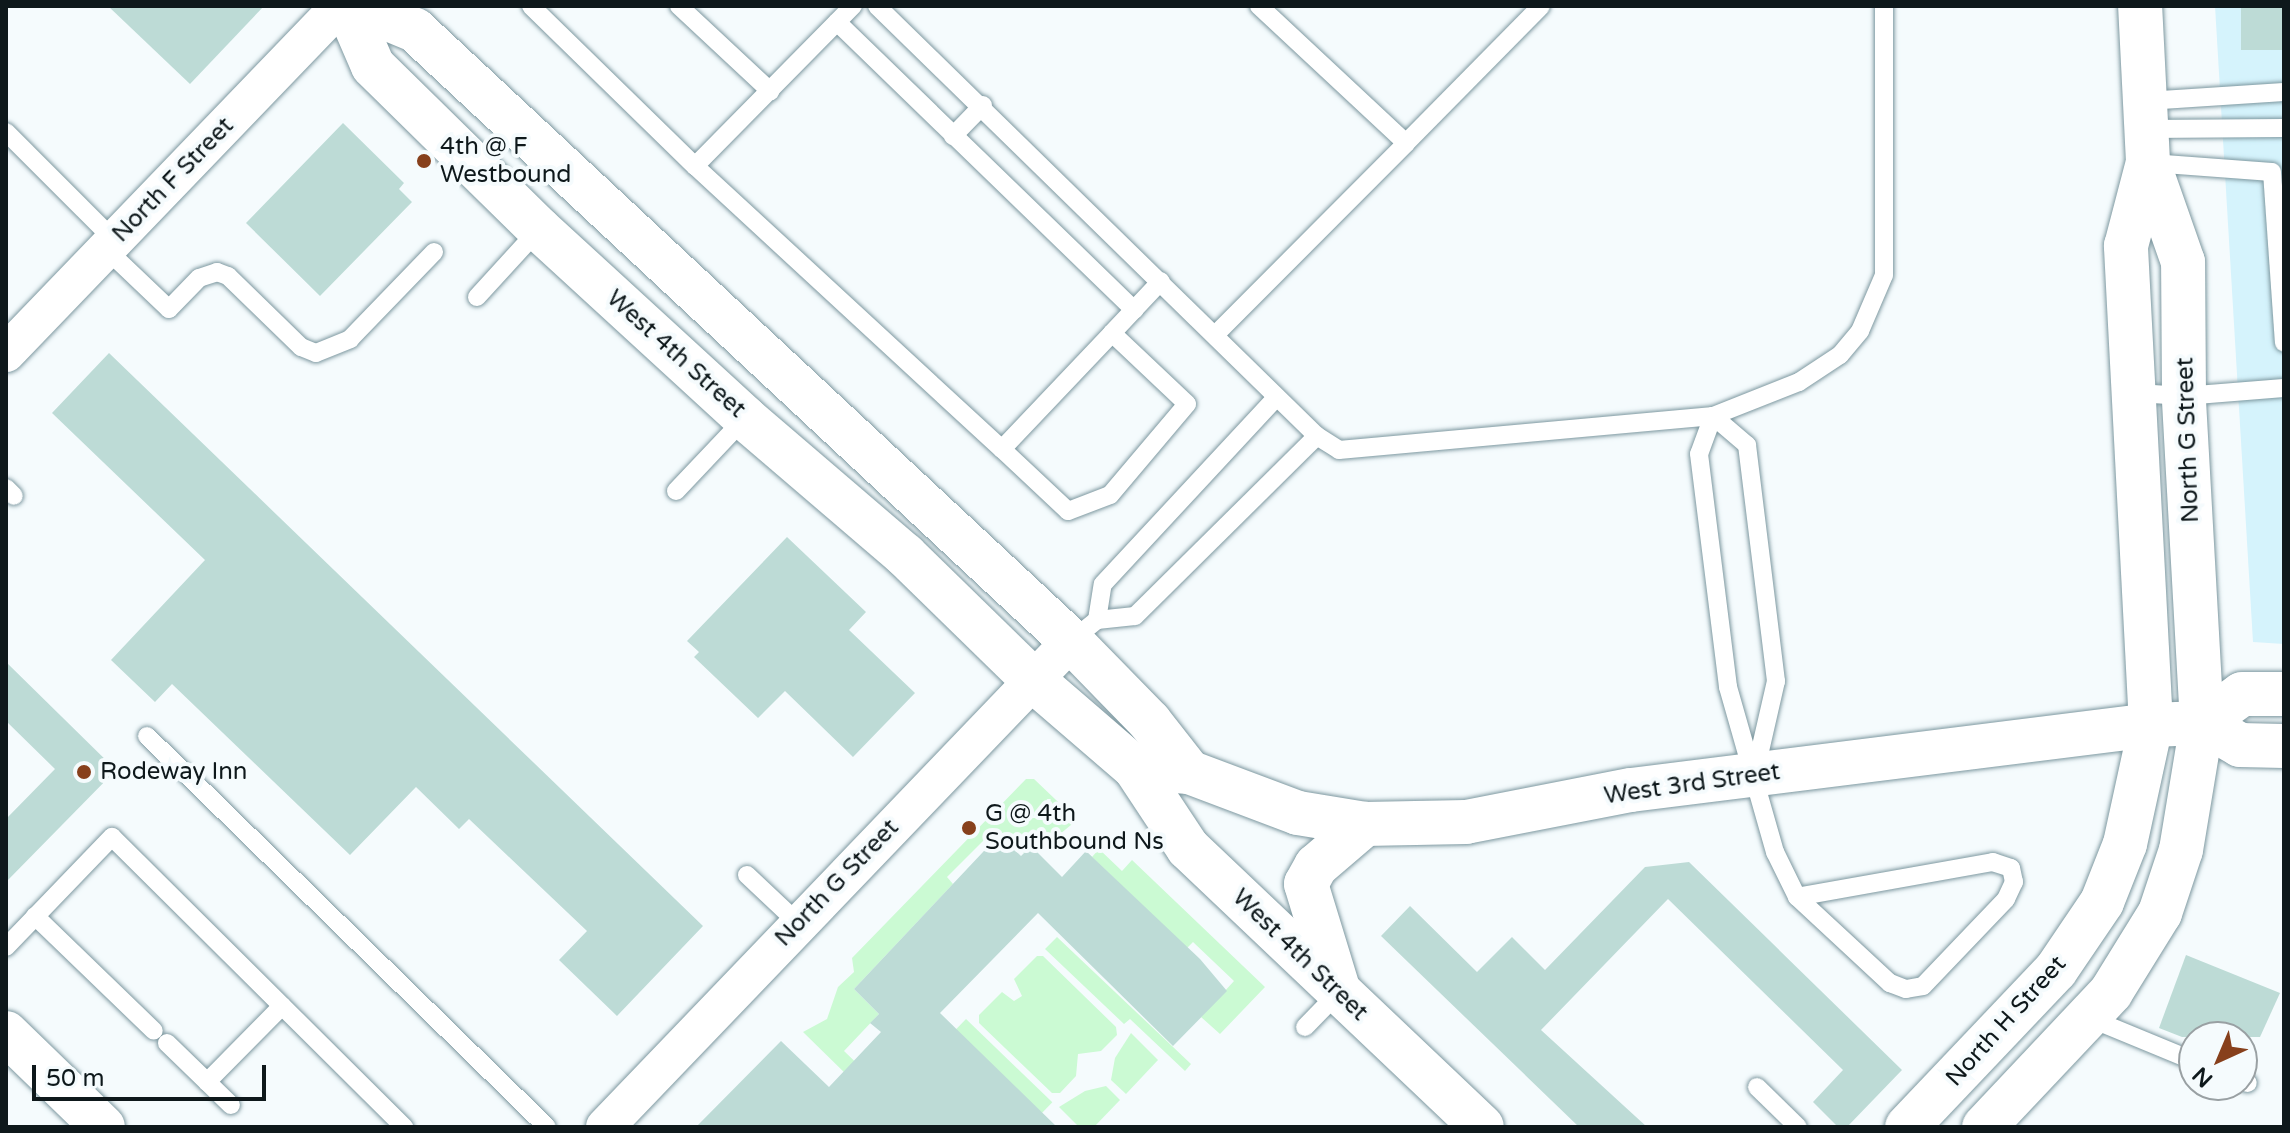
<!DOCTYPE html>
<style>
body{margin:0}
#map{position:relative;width:2290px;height:1133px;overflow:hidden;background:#f5fbfd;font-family:"Varela Round",sans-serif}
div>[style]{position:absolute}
.built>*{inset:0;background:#d5f3fc}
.green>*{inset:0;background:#cbfad3;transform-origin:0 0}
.building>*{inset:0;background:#bddbd6;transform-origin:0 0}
.roads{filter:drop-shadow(0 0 2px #7d98a0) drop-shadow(0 0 2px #7d98a0)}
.service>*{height:18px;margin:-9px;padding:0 9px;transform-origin:9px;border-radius:9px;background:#fff}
.minor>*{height:38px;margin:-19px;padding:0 19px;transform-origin:19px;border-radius:19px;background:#fff}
.tertiary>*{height:44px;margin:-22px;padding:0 22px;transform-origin:22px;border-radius:22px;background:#fff}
.secondary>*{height:44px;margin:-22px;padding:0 22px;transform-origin:22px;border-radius:22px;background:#fff}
.dots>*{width:22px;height:22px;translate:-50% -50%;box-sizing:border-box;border:4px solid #f5fbfd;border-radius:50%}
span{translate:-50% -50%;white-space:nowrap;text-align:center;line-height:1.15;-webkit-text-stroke:8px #f5fbfd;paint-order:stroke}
.poi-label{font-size:24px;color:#0e181b}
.left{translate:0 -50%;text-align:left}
.street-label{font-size:24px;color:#0e181b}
.frame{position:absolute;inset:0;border:8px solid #0e181b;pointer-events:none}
.north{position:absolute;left:2178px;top:1021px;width:80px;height:80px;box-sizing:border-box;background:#f5fbfd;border:2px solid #99a0a3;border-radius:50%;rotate:224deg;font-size:22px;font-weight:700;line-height:32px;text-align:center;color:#0e181b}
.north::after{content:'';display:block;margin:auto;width:28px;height:36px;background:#87401c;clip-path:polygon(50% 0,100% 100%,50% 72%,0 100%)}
.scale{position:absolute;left:32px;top:1065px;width:234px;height:36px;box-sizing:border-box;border:4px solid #0e181b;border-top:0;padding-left:10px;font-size:24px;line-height:28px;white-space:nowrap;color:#0e181b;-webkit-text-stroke:6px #f5fbfd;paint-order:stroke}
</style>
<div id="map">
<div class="built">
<div style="clip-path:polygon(2215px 6px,2284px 6px,2284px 644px,2253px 642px)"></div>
</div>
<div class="green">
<div style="clip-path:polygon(1026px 779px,1034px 779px,1077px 820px,1037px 853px,1024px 853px,998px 829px,991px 833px,947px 877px,953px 884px,854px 989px,879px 1014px,844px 1051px,923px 1127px,900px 1127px,803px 1032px,827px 1019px,838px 987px,854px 972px,852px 958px)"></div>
<div style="clip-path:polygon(1099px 849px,1122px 871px,1132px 860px,1265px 987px,1220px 1034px,1201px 1017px,1234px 981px,1193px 942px,1187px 948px,1092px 857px)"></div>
<div style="clip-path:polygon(1057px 937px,1191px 1064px,1185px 1071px,1130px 1019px,1124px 1024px,1045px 949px)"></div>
<div style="clip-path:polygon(1037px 956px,1043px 956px,1116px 1027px,1117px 1035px,1101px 1051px,1078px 1054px,1076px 1076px,1060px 1093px,1052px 1093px,979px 1023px,979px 1015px,1002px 992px,1014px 1001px,1022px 996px,1014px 979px)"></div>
<div style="left:966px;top:1019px;width:120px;height:16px;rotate:44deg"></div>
<div style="clip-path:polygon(1131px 1033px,1158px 1060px,1126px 1094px,1111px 1080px,1115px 1058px)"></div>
<div style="clip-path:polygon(1106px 1086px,1120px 1100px,1094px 1127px,1079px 1127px,1059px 1107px,1085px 1091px)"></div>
</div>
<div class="building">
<div style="clip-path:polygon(108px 6px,264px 6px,190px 84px)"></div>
<div style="left:2241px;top:6px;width:43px;height:44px"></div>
<div style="clip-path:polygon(343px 123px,404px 183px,399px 189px,412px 202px,320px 296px,246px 223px)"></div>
<div style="clip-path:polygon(109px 353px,703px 926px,617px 1016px,559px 960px,587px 931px,469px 819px,459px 829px,416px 787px,350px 855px,172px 684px,155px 702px,111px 660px,205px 560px,52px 413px)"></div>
<div style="clip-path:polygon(787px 537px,866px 612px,849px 630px,915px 693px,853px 757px,785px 691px,758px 718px,694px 657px,699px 652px,687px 641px)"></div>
<div style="clip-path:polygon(6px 662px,116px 770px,6px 882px,6px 819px,55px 769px,6px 721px)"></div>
<div style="clip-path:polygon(999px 835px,1021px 856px,1031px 846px,1062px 877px,1086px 851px,1200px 959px,1227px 991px,1173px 1046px,1038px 913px,940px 1013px,1057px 1127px,696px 1127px,781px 1041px,829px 1087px,881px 1032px,870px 1023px,879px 1014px,854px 989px)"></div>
<div style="clip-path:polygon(1689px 862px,1902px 1070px,1847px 1127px,1838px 1127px,1813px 1102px,1843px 1070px,1668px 899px,1541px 1030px,1647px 1127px,1579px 1127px,1381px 936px,1410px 906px,1477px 972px,1512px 937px,1545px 970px,1645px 867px)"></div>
<div style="clip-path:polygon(2186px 955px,2280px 993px,2260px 1037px,2182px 1037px,2159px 1028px)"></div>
</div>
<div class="roads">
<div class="service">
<div style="left:531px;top:6px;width:229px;rotate:44.3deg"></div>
<div style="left:695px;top:166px;width:225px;rotate:-45.4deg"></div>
<div style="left:679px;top:6px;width:125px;rotate:43deg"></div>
<div style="left:877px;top:6px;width:615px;rotate:44.34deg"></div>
<div style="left:1317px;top:436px;width:26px;rotate:32deg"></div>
<div style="left:1339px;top:450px;width:376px;rotate:-5.2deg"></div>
<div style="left:1713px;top:416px;width:92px;rotate:-21.6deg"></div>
<div style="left:1799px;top:382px;width:49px;rotate:-33.4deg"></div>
<div style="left:1840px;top:355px;width:31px;rotate:-50deg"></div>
<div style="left:1860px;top:331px;width:61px;rotate:-66.8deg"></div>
<div style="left:1884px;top:275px;width:269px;rotate:-90deg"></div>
<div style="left:837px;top:22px;width:414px;rotate:44.1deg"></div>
<div style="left:2146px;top:101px;width:138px;rotate:-3.7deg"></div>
<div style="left:2147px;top:129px;width:137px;rotate:-0.4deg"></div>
<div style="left:6px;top:132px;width:154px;rotate:45deg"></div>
<div style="left:953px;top:136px;width:43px;rotate:-45.9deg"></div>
<div style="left:1406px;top:143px;width:192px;rotate:-45.4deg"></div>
<div style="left:2151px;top:163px;width:121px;rotate:4.3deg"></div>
<div style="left:2272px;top:172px;width:171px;rotate:86deg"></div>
<div style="left:695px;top:166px;width:418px;rotate:42.7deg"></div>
<div style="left:106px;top:249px;width:87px;rotate:43.6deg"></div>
<div style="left:169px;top:309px;width:43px;rotate:-45.9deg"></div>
<div style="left:199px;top:278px;width:19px;rotate:-18deg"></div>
<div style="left:217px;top:272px;width:12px;rotate:20deg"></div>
<div style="left:228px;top:276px;width:102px;rotate:44.2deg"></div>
<div style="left:301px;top:347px;width:16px;rotate:22deg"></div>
<div style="left:316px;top:353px;width:37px;rotate:-22deg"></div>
<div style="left:350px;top:339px;width:121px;rotate:-46deg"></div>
<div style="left:477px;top:297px;width:92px;rotate:-47.6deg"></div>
<div style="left:1112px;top:333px;width:103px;rotate:43.4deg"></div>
<div style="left:1187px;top:404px;width:119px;rotate:130.2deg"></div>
<div style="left:1110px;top:495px;width:45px;rotate:159.1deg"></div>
<div style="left:1068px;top:511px;width:91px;rotate:-136.8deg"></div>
<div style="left:1002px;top:449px;width:160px;rotate:-46.5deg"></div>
<div style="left:1112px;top:333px;width:71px;rotate:-46.7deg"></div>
<div style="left:1215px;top:335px;width:271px;rotate:-45.1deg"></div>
<div style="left:1406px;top:143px;width:201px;rotate:-137deg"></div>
<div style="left:2137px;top:393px;width:47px;rotate:3.7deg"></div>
<div style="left:2184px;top:396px;width:100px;rotate:-4.6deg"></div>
<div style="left:1713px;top:416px;width:40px;rotate:110.2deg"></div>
<div style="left:1699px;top:454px;width:235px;rotate:82.9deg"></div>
<div style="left:1728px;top:687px;width:172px;rotate:74.1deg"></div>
<div style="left:1775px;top:852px;width:50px;rotate:63.9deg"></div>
<div style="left:1797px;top:897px;width:127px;rotate:42.8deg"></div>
<div style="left:1890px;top:983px;width:17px;rotate:21deg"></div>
<div style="left:1906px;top:989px;width:17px;rotate:-10deg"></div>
<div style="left:1923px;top:986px;width:120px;rotate:-46.3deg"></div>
<div style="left:2006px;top:899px;width:19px;rotate:-65deg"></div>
<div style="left:2014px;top:882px;width:14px;rotate:-102deg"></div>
<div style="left:2011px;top:868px;width:19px;rotate:-162deg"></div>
<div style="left:1993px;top:862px;width:199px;rotate:169.9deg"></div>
<div style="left:1713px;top:416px;width:45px;rotate:40.5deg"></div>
<div style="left:1747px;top:445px;width:238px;rotate:83deg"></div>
<div style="left:1776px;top:681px;width:94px;rotate:102.9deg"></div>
<div style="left:6px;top:488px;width:11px;rotate:45deg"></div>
<div style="left:676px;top:491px;width:100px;rotate:-46.6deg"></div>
<div style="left:1097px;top:620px;width:36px;rotate:-81deg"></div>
<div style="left:1103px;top:584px;width:255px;rotate:-47.1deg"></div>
<div style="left:1071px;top:641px;width:33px;rotate:-39deg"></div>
<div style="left:1097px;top:620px;width:38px;rotate:-6deg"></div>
<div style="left:1135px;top:616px;width:256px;rotate:-44.7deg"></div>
<div style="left:147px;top:736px;width:559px;rotate:44.35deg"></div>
<div style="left:747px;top:875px;width:70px;rotate:43.3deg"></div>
<div style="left:35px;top:916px;width:165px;rotate:44deg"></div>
<div style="left:6px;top:947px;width:153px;rotate:-46.1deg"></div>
<div style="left:112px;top:837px;width:412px;rotate:44.8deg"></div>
<div style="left:2087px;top:1017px;width:116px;rotate:22.4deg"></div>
<div style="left:1305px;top:1027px;width:49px;rotate:-45.8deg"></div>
<div style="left:167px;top:1043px;width:89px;rotate:44.1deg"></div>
<div style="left:2242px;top:1081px;width:6px;rotate:18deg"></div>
<div style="left:207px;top:1082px;width:107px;rotate:-45.4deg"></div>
<div style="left:1757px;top:1087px;width:57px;rotate:44.3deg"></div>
</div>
<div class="minor">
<div style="left:6px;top:353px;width:482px;rotate:-46.1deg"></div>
<div style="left:605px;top:1127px;width:673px;rotate:-46.2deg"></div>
</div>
<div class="tertiary">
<div style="left:1135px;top:768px;width:96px;rotate:56.5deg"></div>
<div style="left:1188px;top:848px;width:405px;rotate:43.5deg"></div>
</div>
<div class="secondary">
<div style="left:347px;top:6px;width:65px;rotate:66.6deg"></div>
<div style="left:373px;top:66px;width:233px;rotate:44.5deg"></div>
<div style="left:539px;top:229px;width:280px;rotate:42.5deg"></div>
<div style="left:745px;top:418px;width:211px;rotate:40.6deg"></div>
<div style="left:905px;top:555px;width:179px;rotate:44.3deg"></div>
<div style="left:1033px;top:680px;width:135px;rotate:40.8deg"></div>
<div style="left:1135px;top:768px;width:54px;rotate:4.2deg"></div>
<div style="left:1189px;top:772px;width:116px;rotate:20.6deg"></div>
<div style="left:1298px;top:813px;width:68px;rotate:9.3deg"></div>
<div style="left:1365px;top:824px;width:101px;rotate:-1.1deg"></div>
<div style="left:1466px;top:822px;width:168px;rotate:-11deg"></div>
<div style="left:1631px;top:790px;width:524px;rotate:-7.13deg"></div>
<div style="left:2151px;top:725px;width:51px;rotate:-2.2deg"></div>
<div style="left:2202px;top:723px;width:44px;rotate:30.1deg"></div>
<div style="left:2240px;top:745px;width:44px;rotate:1.3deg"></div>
<div style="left:357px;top:6px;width:63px;rotate:22.5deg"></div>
<div style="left:415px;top:30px;width:896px;rotate:42.97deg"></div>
<div style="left:1071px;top:641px;width:113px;rotate:45.7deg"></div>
<div style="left:1150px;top:722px;width:63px;rotate:52deg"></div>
<div style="left:2202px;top:723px;width:49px;rotate:-35.9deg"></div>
<div style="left:2242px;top:694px;width:42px"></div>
<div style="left:1339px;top:992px;width:113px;rotate:-107deg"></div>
<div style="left:1306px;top:884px;width:21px;rotate:-61deg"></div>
<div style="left:1316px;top:866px;width:65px;rotate:-40.6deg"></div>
<div style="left:6px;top:1033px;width:135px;rotate:44.1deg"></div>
<div style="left:1907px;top:1127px;width:216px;rotate:-46.5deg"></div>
<div style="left:2056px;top:970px;width:82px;rotate:-55.9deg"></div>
<div style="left:2102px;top:902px;width:62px;rotate:-68.4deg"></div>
<div style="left:2125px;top:844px;width:122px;rotate:-77.7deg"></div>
<div style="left:2151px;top:725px;width:480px;rotate:-93deg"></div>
<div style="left:2126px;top:246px;width:87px;rotate:-75.3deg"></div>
<div style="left:1984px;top:1127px;width:185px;rotate:-46.7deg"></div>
<div style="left:2111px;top:992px;width:93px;rotate:-58.2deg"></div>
<div style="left:2160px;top:913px;width:66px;rotate:-71.6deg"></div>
<div style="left:2181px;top:850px;width:129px;rotate:-80.6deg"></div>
<div style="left:2202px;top:723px;width:327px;rotate:-93.2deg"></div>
<div style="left:2184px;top:396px;width:134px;rotate:-90.4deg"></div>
<div style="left:2183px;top:262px;width:106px;rotate:-109.3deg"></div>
<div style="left:2148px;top:162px;width:156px;rotate:-92.9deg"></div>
</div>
</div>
<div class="dots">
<div style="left:424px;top:161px;background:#87401c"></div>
<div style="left:84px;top:772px;background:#87401c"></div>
<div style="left:969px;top:828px;background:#87401c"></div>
</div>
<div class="poi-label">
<span class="left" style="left:440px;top:161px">4th @ F<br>Westbound</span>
<span class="left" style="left:100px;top:772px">Rodeway Inn</span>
<span class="left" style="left:985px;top:828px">G @ 4th<br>Southbound Ns</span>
</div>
<div class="street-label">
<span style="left:173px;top:180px;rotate:-46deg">North F Street</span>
<span style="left:676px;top:354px;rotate:42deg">West 4th Street</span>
<span style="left:2188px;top:440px;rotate:-92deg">North G Street</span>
<span style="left:1692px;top:784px;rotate:-8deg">West 3rd Street</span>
<span style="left:837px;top:883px;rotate:-46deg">North G Street</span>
<span style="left:1300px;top:955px;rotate:44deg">West 4th Street</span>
<span style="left:2006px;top:1021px;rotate:-48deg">North H Street</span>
</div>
<div class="frame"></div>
<div class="north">N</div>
<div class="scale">50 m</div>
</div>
